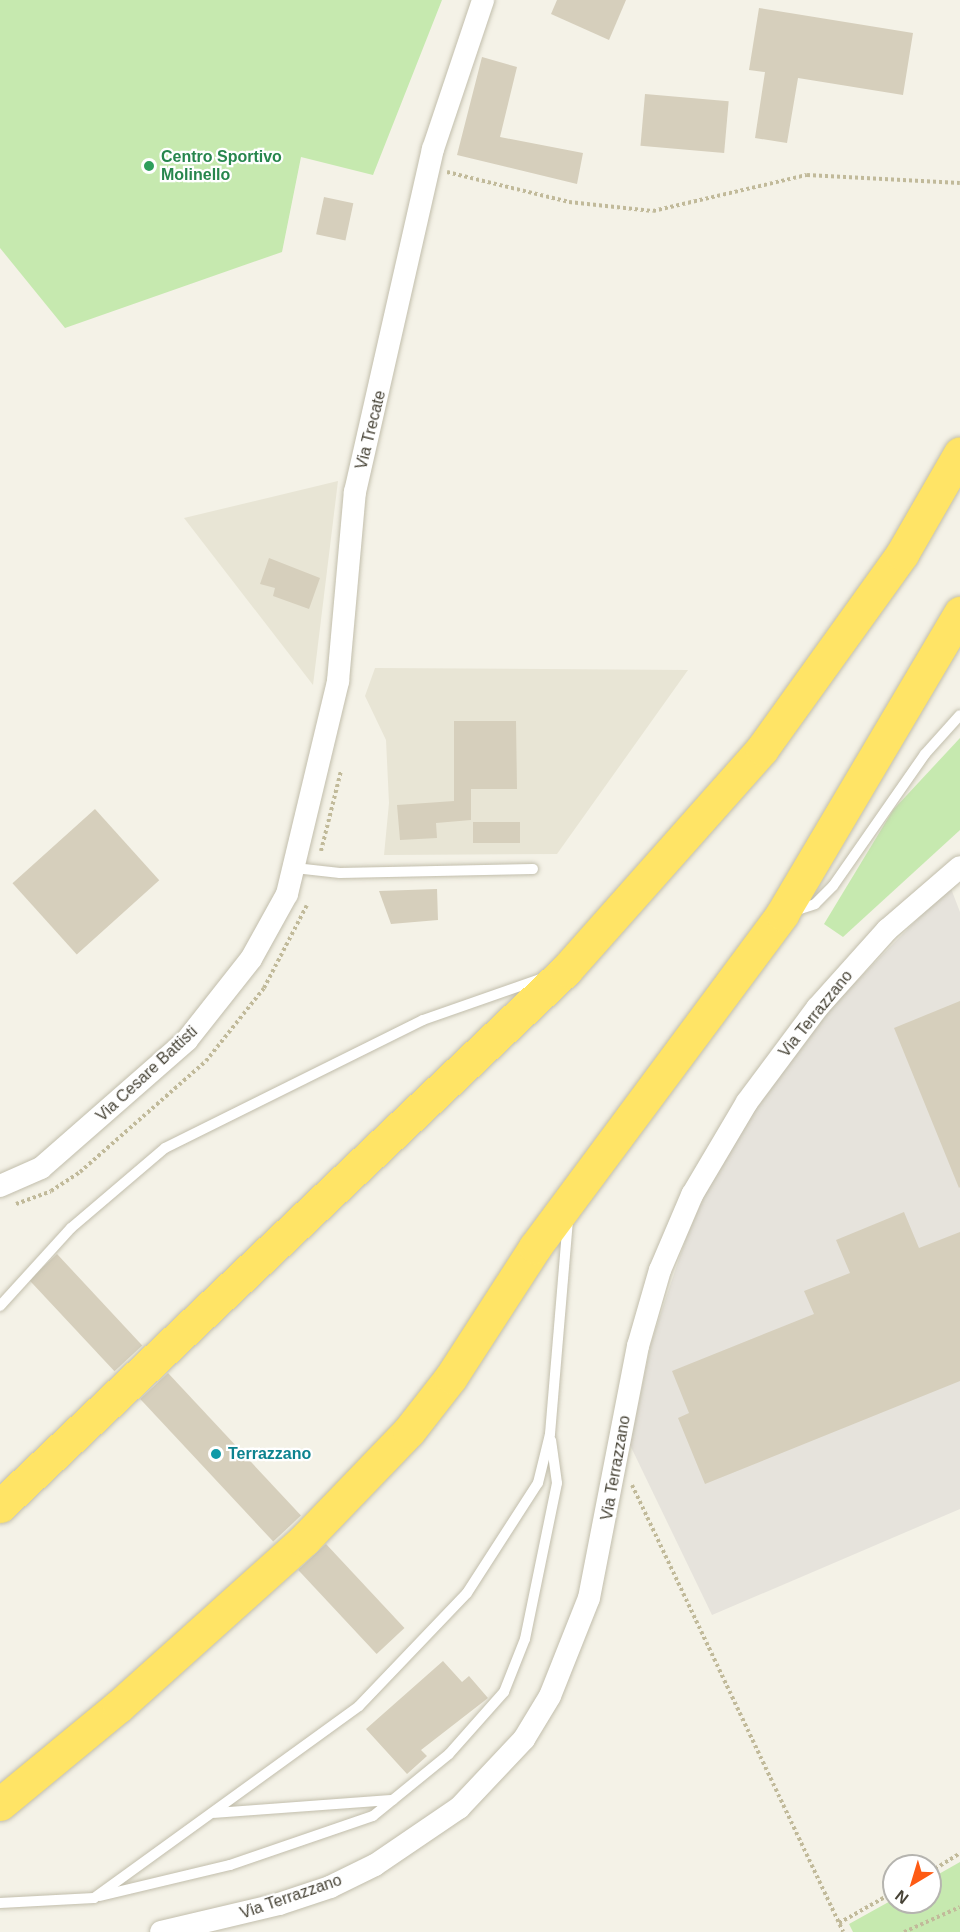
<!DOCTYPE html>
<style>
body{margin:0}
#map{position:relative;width:960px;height:1932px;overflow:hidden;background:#f4f2e7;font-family:Helvetica,sans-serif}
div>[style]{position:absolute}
.residential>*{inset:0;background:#e8e5d5}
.industrial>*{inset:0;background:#e6e3dc}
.green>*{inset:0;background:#c6e9af}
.building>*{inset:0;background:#d6cfbc;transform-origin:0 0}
.path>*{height:4px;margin-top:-2px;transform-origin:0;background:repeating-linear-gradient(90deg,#c1ba9a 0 3px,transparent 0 6px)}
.roads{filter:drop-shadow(0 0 2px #c2beac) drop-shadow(0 0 2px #c2beac)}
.service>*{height:10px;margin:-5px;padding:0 5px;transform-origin:5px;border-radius:5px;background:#fff}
.minor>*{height:22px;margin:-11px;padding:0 11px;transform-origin:11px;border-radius:11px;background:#fff}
.motorway>*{height:33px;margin:-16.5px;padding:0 16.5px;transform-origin:16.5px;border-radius:16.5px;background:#ffe466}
.dots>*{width:16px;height:16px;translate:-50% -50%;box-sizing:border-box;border:3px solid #fff;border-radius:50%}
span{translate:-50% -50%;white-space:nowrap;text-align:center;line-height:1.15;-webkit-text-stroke:4.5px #fff;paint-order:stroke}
.leisure-label{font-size:16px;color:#27864d;font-weight:700}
.left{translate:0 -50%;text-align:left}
.street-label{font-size:16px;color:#474336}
.culture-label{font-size:16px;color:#0d838f;font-weight:700}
.north{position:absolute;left:882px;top:1854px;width:60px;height:60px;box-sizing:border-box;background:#fff;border:2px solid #b5b4af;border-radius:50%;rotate:218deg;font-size:16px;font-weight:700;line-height:24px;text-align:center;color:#474336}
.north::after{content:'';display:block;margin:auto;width:21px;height:27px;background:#fe5b14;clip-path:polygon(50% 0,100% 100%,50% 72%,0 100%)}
</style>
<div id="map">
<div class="residential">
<div style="clip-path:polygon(338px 481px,313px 685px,184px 518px)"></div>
<div style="clip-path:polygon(375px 668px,688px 670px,557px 854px,384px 855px,389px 803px,386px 740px,365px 696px)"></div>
</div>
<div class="industrial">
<div style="clip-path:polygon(950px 886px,960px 912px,960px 1509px,712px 1615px,630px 1445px,651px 1343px,686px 1238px,717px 1166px,789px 1061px,841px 997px)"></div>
</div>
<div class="green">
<div style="clip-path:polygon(0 0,442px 0,373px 175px,301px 157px,282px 252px,65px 328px,0 248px)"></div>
<div style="clip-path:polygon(960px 738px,960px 830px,843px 937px,824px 924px,893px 810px)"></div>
<div style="clip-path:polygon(960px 1862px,960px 1932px,853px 1932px,849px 1924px,894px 1899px,930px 1902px,930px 1879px)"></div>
</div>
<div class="building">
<div style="clip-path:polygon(557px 0,626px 0,609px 40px,551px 14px)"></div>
<div style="clip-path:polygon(759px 8px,913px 33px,903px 95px,798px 78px,787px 143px,755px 138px,765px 72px,749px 70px)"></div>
<div style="clip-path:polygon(482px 57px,517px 67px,500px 137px,583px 153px,577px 184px,457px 155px)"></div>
<div style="left:645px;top:94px;width:84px;height:52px;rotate:5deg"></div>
<div style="left:324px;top:197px;width:30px;height:38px;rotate:12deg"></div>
<div style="clip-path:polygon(269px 558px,320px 578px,309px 609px,273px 596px,275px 588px,260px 584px)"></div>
<div style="clip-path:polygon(454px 721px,516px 721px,517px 789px,471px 789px,471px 820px,436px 823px,437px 838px,400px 840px,397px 805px,454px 801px)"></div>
<div style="left:95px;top:809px;width:96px;height:111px;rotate:48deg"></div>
<div style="left:473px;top:822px;width:47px;height:21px"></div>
<div style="clip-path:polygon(437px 889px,438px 920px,391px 924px,379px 891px)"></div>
<div style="clip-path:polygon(960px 1001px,960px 1187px,959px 1188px,894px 1028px)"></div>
<div style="clip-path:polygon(904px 1212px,919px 1248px,960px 1232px,960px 1381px,705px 1484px,678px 1418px,689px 1413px,672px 1371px,814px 1314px,804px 1291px,850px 1273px,836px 1240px)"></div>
<div style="left:57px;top:1254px;width:125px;height:38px;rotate:47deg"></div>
<div style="left:168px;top:1373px;width:195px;height:38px;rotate:47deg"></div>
<div style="left:326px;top:1544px;width:115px;height:38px;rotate:47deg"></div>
<div style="clip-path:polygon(443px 1661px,462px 1682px,469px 1676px,488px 1698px,421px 1750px,427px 1756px,407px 1774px,366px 1729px)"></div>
</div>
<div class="path">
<div style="left:447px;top:172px;width:126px;rotate:13.8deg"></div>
<div style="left:569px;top:202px;width:84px;rotate:6.1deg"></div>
<div style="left:653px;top:211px;width:158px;rotate:-13.2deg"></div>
<div style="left:807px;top:175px;width:153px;rotate:3deg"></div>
<div style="left:321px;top:851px;width:82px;rotate:-76deg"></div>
<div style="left:16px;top:1204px;width:37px;rotate:-20deg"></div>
<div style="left:51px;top:1191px;width:35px;rotate:-33deg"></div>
<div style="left:80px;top:1172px;width:168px;rotate:-41.4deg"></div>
<div style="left:206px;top:1061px;width:93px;rotate:-51.5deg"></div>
<div style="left:264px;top:988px;width:93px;rotate:-62.6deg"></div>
<div style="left:632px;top:1485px;width:494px;rotate:64.7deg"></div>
<div style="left:930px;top:1872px;width:36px;rotate:-32deg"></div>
<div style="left:839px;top:1923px;width:63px;rotate:-29.4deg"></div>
<div style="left:904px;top:1932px;width:61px;rotate:-24.1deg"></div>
</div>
<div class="roads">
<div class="service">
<div style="left:295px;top:868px;width:45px;rotate:6.3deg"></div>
<div style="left:340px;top:873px;width:193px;rotate:-1.2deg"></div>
<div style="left:794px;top:911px;width:22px;rotate:-18deg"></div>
<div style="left:815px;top:904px;width:25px;rotate:-45deg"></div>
<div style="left:833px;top:886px;width:161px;rotate:-55.1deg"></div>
<div style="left:925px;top:754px;width:52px;rotate:-48.1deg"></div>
<div style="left:0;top:1306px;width:105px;rotate:-47.7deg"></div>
<div style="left:71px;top:1228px;width:123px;rotate:-40.4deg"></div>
<div style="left:165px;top:1148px;width:288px;rotate:-26.4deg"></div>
<div style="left:423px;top:1020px;width:124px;rotate:-19.3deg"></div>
<div style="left:214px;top:1813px;width:179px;rotate:-4.2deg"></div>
<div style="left:100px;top:1896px;width:134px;rotate:-13.4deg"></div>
<div style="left:230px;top:1865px;width:151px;rotate:-18.9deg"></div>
<div style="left:373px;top:1816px;width:98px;rotate:-39.2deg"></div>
<div style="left:449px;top:1754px;width:83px;rotate:-48.4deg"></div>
<div style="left:504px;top:1692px;width:57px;rotate:-68.4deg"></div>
<div style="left:525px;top:1639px;width:159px;rotate:-78.4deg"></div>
<div style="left:557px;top:1483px;width:43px;rotate:-97.9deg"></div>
<div style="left:0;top:1903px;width:94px;rotate:-3deg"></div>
<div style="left:94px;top:1898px;width:327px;rotate:-35.9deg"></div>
<div style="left:359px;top:1706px;width:156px;rotate:-46.3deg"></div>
<div style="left:467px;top:1593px;width:131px;rotate:-57.2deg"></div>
<div style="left:538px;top:1483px;width:50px;rotate:-76.2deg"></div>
<div style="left:550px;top:1434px;width:216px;rotate:-85.2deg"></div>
</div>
<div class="minor">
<div style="left:0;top:1186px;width:45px;rotate:-23.7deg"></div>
<div style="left:41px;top:1168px;width:194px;rotate:-41.2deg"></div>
<div style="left:187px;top:1040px;width:103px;rotate:-51.7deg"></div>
<div style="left:251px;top:959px;width:74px;rotate:-61deg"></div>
<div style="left:287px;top:894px;width:219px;rotate:-76.5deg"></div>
<div style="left:338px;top:681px;width:190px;rotate:-84.9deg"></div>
<div style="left:355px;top:492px;width:352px;rotate:-77.2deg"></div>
<div style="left:433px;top:149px;width:157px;rotate:-71.4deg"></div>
<div style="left:161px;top:1932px;width:121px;rotate:-13.3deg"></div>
<div style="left:279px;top:1904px;width:54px;rotate:-18.4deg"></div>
<div style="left:330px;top:1887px;width:50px;rotate:-26.1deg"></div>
<div style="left:375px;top:1865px;width:102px;rotate:-34.2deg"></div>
<div style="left:459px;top:1808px;width:95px;rotate:-46.7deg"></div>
<div style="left:524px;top:1739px;width:50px;rotate:-58.8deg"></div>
<div style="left:550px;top:1696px;width:105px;rotate:-68.3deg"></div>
<div style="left:589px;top:1598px;width:257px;rotate:-79deg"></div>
<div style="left:638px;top:1346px;width:79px;rotate:-73.9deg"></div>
<div style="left:660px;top:1270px;width:82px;rotate:-66.9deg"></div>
<div style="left:692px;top:1195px;width:108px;rotate:-59.4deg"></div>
<div style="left:747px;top:1102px;width:117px;rotate:-53.3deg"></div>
<div style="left:817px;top:1008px;width:105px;rotate:-48.1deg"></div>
<div style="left:887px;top:930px;width:96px;rotate:-40.8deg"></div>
</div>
<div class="motorway">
<div style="left:0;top:1506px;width:780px;rotate:-43.44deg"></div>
<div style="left:566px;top:970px;width:295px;rotate:-48.4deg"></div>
<div style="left:762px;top:749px;width:240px;rotate:-54.3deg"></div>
<div style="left:902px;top:554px;width:116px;rotate:-60.1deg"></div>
<div style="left:0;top:1804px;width:154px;rotate:-39.5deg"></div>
<div style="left:119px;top:1706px;width:249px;rotate:-41.9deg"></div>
<div style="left:304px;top:1540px;width:151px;rotate:-46.1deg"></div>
<div style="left:409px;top:1431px;width:68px;rotate:-52.1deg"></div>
<div style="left:451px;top:1377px;width:155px;rotate:-57.1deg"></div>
<div style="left:535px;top:1247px;width:415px;rotate:-53.4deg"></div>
<div style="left:782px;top:914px;width:350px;rotate:-59.4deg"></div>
</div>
</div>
<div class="dots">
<div style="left:149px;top:166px;background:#2e9e5b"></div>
<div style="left:216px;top:1454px;background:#0f9aa8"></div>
</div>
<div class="leisure-label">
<span class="left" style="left:161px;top:166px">Centro Sportivo<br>Molinello</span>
</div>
<div class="street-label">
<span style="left:371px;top:430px;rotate:-76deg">Via Trecate</span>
<span style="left:816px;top:1014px;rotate:-51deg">Via Terrazzano</span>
<span style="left:147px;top:1074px;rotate:-43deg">Via Cesare Battisti</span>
<span style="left:616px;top:1468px;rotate:-80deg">Via Terrazzano</span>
<span style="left:291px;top:1897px;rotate:-19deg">Via Terrazzano</span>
</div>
<div class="culture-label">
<span class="left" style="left:228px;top:1454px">Terrazzano</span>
</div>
<div class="north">N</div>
</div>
